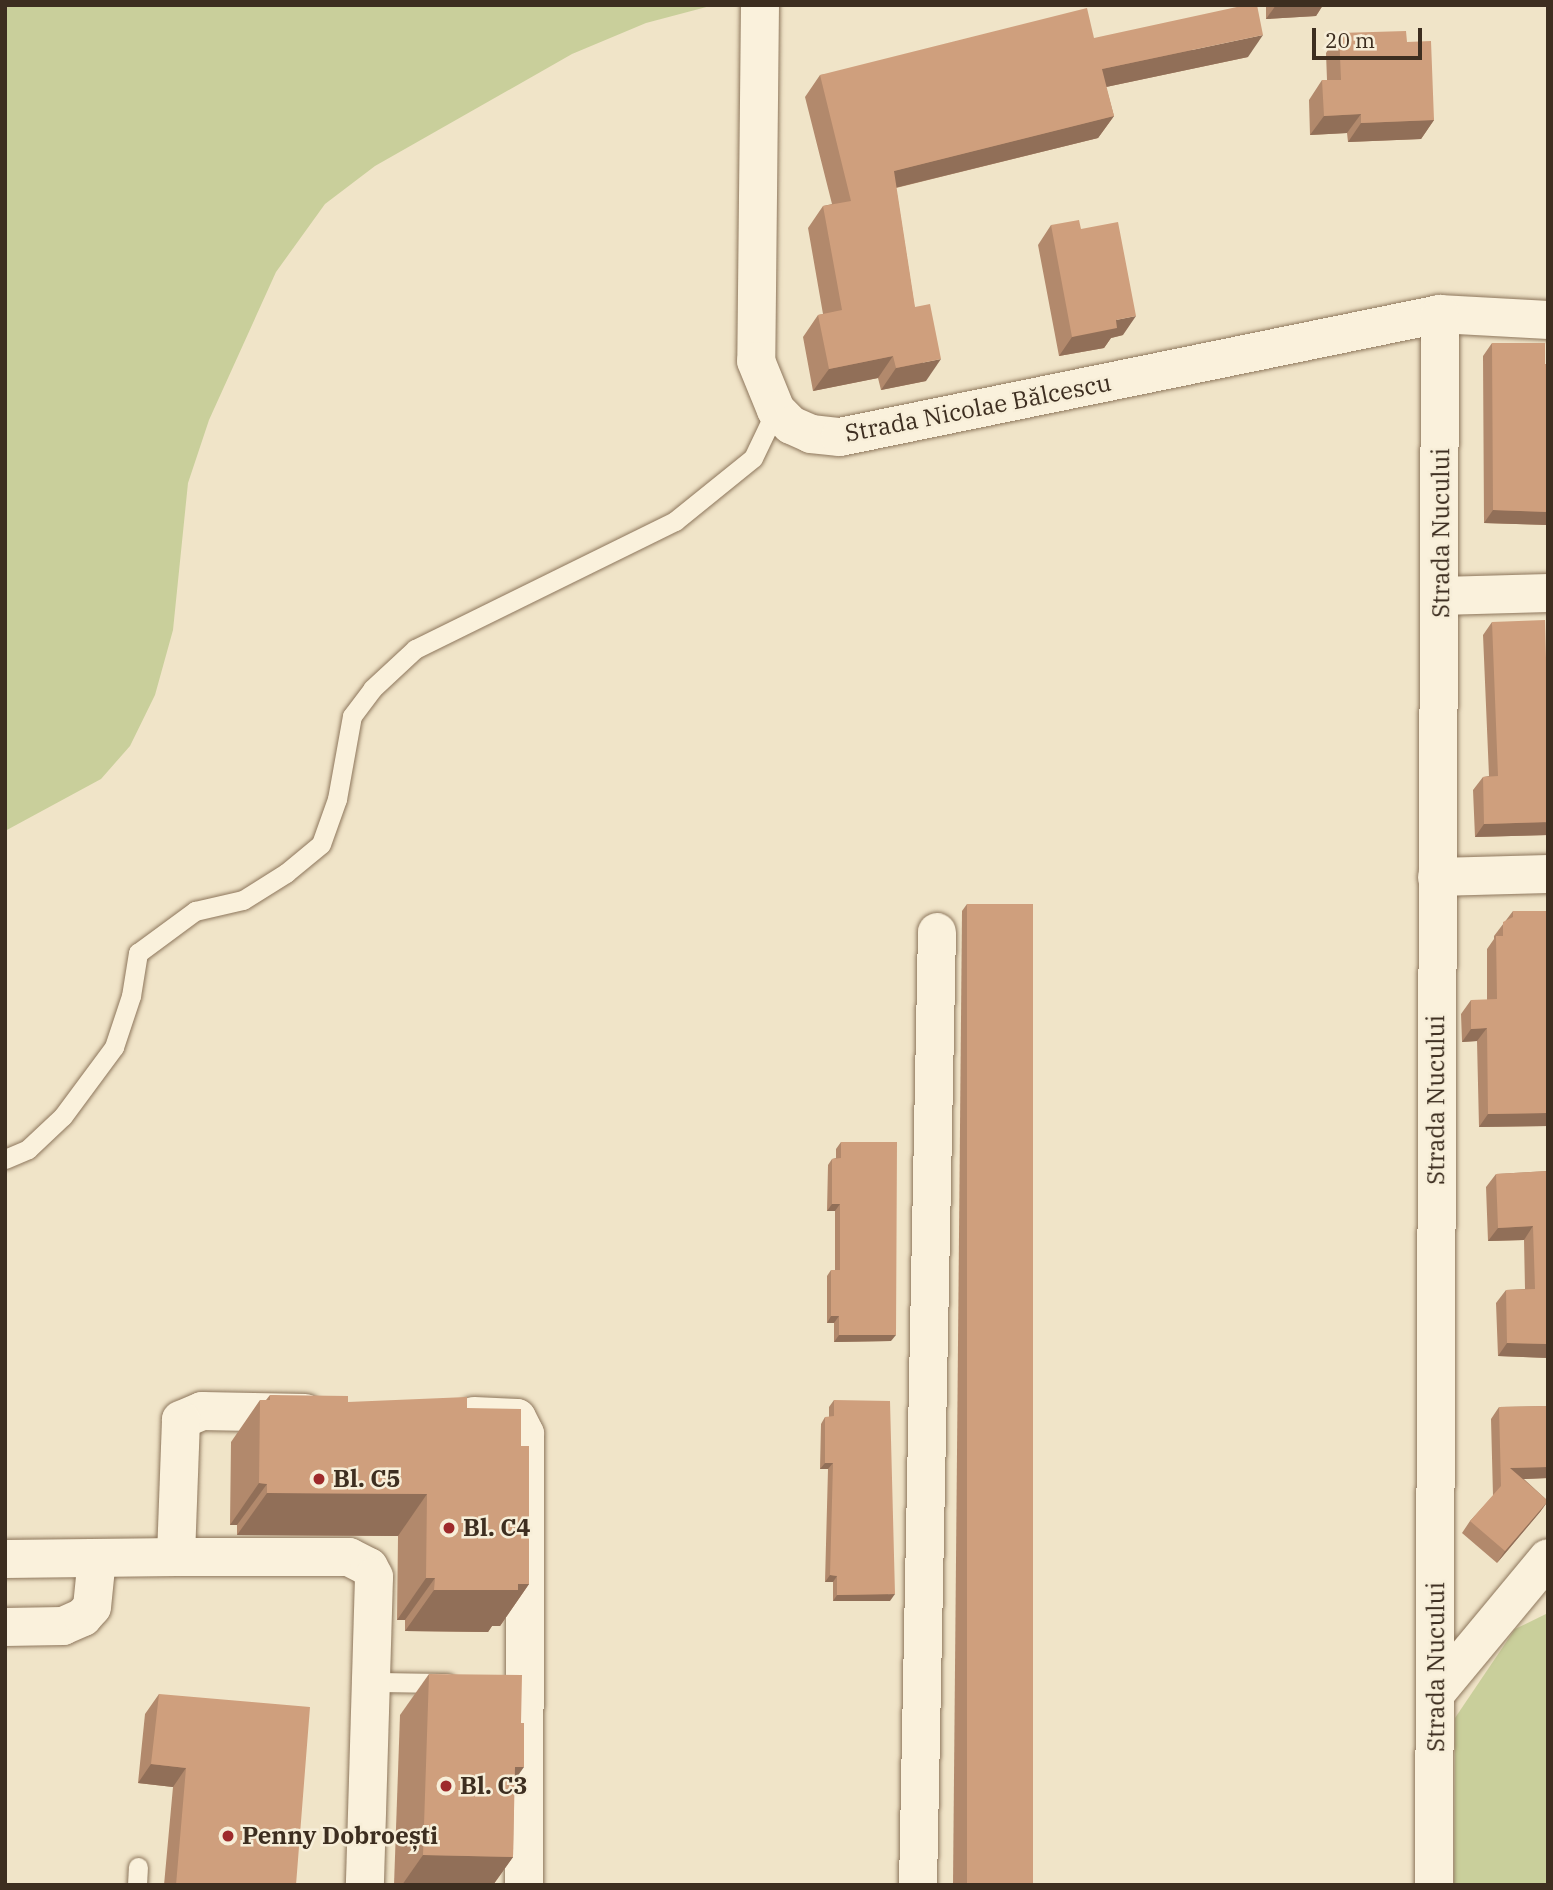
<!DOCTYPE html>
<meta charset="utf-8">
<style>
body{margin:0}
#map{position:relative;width:1553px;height:1890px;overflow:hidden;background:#f0e4c8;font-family:"IBM Plex Serif",serif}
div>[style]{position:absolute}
.green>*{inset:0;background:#c9cf9b}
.roads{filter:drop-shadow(0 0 2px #8d765c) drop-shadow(0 0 2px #8d765c)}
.service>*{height:19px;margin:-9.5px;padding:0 9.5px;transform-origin:9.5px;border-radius:9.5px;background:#faf1dc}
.minor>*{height:38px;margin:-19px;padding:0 19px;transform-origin:19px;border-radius:19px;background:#faf1dc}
.wall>*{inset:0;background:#b2896c}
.shaded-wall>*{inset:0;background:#916f58}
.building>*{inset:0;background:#cf9f7d;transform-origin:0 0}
.dots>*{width:19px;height:19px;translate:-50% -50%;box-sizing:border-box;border:4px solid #f7eed8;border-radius:50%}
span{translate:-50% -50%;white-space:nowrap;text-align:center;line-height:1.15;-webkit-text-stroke:5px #f7eed8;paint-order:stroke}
.street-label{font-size:24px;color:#3d2e20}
.poi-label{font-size:24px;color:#3d2e20;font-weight:700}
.left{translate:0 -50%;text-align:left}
.frame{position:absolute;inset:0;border:7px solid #3d2e20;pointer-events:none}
.scale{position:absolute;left:1312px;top:28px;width:110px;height:32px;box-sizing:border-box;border:4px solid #3d2e20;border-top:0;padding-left:9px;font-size:21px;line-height:24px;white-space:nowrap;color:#3d2e20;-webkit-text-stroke:5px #f7eed8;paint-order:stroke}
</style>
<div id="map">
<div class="green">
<div style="clip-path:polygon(5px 5px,714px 5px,646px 23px,572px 54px,375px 166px,325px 204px,276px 272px,209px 420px,188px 483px,173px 630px,155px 695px,130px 746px,101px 779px,5px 831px)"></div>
<div style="clip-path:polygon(1548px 1613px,1548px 1885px,1454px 1885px,1455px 1718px,1515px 1629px)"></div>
</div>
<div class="roads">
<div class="service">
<div style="left:5px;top:1159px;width:25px;rotate:-23deg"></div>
<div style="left:28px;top:1149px;width:48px;rotate:-43.3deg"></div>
<div style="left:63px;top:1116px;width:86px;rotate:-53.5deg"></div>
<div style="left:114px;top:1047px;width:54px;rotate:-71.6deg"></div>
<div style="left:131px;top:996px;width:44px;rotate:-80.8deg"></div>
<div style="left:138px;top:953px;width:71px;rotate:-36.4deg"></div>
<div style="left:195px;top:911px;width:49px;rotate:-12.9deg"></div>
<div style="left:243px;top:900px;width:51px;rotate:-32.1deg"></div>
<div style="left:286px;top:873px;width:45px;rotate:-39.6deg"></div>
<div style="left:321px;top:844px;width:48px;rotate:-70.4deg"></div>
<div style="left:337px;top:799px;width:84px;rotate:-79.8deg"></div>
<div style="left:352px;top:716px;width:34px;rotate:-53deg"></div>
<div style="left:372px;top:689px;width:59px;rotate:-42.9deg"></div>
<div style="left:415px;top:649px;width:290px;rotate:-26.2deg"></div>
<div style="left:675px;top:521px;width:100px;rotate:-38.9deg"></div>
<div style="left:753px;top:458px;width:53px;rotate:-64.4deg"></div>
<div style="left:373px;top:1682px;width:74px;rotate:0.8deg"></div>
<div style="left:137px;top:1885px;width:18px;rotate:-87deg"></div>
</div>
<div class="minor">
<div style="left:760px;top:5px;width:356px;rotate:90.6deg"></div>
<div style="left:756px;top:361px;width:53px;rotate:67.8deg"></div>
<div style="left:776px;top:410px;width:21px;rotate:45deg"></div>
<div style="left:791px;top:425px;width:22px;rotate:24deg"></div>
<div style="left:811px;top:434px;width:29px;rotate:6deg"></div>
<div style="left:840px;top:437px;width:612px;rotate:-11.59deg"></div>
<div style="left:1440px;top:314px;width:108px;rotate:3.2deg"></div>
<div style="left:1441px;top:596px;width:107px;rotate:-1.6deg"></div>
<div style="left:1437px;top:877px;width:111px;rotate:-1.5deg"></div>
<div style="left:305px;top:1413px;width:103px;rotate:-178.9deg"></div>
<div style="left:202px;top:1411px;width:23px;rotate:157deg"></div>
<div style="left:181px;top:1420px;width:137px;rotate:92.1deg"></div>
<div style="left:176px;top:1557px;width:173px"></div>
<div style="left:349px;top:1557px;width:22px;rotate:27deg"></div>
<div style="left:369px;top:1567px;width:11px;rotate:63deg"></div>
<div style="left:374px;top:1577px;width:308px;rotate:91.7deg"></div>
<div style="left:474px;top:1416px;width:43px;rotate:2.7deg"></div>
<div style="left:517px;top:1418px;width:18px;rotate:63deg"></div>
<div style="left:525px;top:1434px;width:451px;rotate:90.1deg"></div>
<div style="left:5px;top:1559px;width:171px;rotate:-0.7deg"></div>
<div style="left:5px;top:1627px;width:58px;rotate:-1deg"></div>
<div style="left:63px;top:1626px;width:22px;rotate:-24deg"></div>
<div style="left:83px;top:1617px;width:13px;rotate:-48deg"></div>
<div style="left:92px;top:1607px;width:49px;rotate:-84.2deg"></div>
<div style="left:1436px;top:1693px;width:175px;rotate:-50.3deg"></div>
<div style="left:918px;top:1885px;width:953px;rotate:-88.86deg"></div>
<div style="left:1434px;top:1885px;width:1571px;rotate:-89.78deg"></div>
</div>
</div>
<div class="wall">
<div style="clip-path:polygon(1266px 5px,1323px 5px,1316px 16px,1266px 19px)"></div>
<div style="clip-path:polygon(1339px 33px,1407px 42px,1434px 120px,1421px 139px,1348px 142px,1347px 133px,1310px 135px,1309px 100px,1322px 80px,1327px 80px,1326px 53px)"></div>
<div style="clip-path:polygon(1094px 38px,1248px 57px,1106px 87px,1114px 116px,1098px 138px,896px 188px,926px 381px,881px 390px,878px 378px,813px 391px,803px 337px,818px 315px,823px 314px,808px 228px,823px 206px,832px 204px,805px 97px,820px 75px)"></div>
<div style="clip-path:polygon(1051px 225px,1081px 229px,1123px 335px,1111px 338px,1104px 348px,1059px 356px,1038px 245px)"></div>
<div style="clip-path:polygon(1492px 343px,1545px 364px,1548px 365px,1548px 525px,1484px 523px,1483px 356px)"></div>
<div style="clip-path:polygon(1492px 622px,1548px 835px,1475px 837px,1473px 790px,1483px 777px,1489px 776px,1483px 635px)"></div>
<div style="clip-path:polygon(967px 904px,1024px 1885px,953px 1885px,962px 911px)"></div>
<div style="clip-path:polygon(1513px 911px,1548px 1126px,1479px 1127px,1477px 1041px,1462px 1042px,1461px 1014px,1471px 1000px,1487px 1000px,1487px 949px,1494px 939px,1494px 936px)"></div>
<div style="clip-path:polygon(841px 1142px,891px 1341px,834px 1342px,834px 1323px,827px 1323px,827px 1276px,831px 1270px,835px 1270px,835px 1211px,827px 1211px,828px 1165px,832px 1159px,836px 1158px,836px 1149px)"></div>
<div style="clip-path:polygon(1548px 1171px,1548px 1358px,1498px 1356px,1496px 1303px,1506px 1290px,1525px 1289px,1524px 1240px,1488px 1241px,1486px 1187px,1496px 1174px)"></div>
<div style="clip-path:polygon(270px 1395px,348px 1402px,467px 1408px,521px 1446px,529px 1584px,500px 1626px,492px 1626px,488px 1632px,405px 1631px,405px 1620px,397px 1620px,398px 1536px,237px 1535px,237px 1525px,230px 1525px,231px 1442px,260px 1400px,266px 1400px)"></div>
<div style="clip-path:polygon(834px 1400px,890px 1601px,833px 1601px,833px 1582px,825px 1582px,828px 1469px,820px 1469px,821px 1424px,825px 1417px,829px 1417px,829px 1407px)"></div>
<div style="clip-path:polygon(1548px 1406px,1548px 1478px,1524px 1479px,1548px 1501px,1540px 1512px,1497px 1563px,1462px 1533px,1470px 1521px,1493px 1496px,1491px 1419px,1499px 1407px)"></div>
<div style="clip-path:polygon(429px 1674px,514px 1780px,513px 1857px,493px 1885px,394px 1885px,400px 1715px)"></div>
<div style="clip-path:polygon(159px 1694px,296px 1885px,164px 1885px,173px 1787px,138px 1783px,145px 1714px)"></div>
</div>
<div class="shaded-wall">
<div style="clip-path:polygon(1276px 5px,1323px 5px,1316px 16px,1266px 19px)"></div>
<div style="clip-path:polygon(1263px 35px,1248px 57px,1087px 91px,1102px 69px)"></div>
<div style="clip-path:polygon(1361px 114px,1347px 133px,1310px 135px,1324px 116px)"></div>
<div style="clip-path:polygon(1114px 116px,1098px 138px,878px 192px,894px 171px)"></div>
<div style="clip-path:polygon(1434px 120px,1421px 139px,1348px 142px,1361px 123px)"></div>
<div style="clip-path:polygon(1136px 316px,1123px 335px,1111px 338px,1104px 348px,1059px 356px,1072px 337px,1116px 320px)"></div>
<div style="clip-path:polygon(893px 356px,878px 378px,813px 391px,829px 369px)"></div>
<div style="clip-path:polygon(941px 359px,926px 381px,881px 390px,896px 368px)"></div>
<div style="clip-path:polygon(1493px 510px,1548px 512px,1548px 525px,1484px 523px)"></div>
<div style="clip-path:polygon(1548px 822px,1548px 835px,1475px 837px,1484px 824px)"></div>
<div style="clip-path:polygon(1487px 1028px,1477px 1041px,1462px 1042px,1471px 1029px)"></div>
<div style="clip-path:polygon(1548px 1113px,1548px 1126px,1479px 1127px,1488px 1114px)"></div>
<div style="clip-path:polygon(832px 1204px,840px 1204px,835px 1211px,827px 1211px)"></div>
<div style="clip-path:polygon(1533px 1226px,1524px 1240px,1488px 1241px,1498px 1228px)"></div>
<div style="clip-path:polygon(831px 1316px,839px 1316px,834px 1323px,827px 1323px)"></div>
<div style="clip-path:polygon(839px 1335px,896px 1335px,891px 1341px,834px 1342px)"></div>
<div style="clip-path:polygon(1507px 1343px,1548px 1344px,1548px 1358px,1498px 1356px)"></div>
<div style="clip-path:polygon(825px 1463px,833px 1463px,828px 1469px,820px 1469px)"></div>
<div style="clip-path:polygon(1548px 1467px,1548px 1478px,1502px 1480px,1510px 1468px)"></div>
<div style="clip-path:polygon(259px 1483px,267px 1484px,237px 1525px,230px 1525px)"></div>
<div style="clip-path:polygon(267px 1493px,427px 1494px,398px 1536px,237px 1535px)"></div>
<div style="clip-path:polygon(1548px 1501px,1540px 1512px,1497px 1563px,1505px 1551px)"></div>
<div style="clip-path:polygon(830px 1575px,837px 1576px,833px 1582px,825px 1582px)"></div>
<div style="clip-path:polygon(426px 1578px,435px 1578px,405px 1620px,397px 1620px)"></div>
<div style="clip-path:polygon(518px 1584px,529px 1584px,500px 1626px,492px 1626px,488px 1632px,405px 1631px,434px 1590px)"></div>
<div style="clip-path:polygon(895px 1594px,890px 1601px,833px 1601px,837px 1595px)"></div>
<div style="clip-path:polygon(151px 1764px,186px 1768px,173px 1787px,138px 1783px)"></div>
<div style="clip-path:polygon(515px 1767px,524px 1767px,495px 1808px)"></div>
<div style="clip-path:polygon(423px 1855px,513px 1857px,493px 1885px,402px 1885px)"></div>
</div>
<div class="building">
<div style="clip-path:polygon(1246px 5px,1257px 5px,1263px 35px,1102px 69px,1114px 116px,894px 171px,915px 307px,930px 304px,941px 359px,896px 368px,893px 356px,829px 369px,818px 315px,842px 310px,823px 206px,851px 201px,820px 75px,1087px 8px,1094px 38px)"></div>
<div style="clip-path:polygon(1406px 31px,1407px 42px,1431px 41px,1434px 120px,1361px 123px,1361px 114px,1324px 116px,1322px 80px,1341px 80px,1339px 33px)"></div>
<div style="clip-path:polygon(1079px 220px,1081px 229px,1118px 222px,1136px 316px,1116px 320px,1117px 328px,1072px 337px,1051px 225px)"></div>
<div style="clip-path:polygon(1492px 343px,1545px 343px,1545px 364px,1548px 365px,1548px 512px,1493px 510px)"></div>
<div style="clip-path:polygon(1545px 620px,1546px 658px,1548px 658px,1548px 822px,1484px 824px,1483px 777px,1498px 776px,1492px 622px)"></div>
<div style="left:967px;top:904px;width:66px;height:981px"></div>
<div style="clip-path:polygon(1513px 911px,1548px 911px,1548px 1113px,1488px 1114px,1487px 1028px,1471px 1029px,1471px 1000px,1497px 999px,1496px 936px,1503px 936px,1503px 922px,1513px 917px)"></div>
<div style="clip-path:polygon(841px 1142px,897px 1142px,896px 1335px,839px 1335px,839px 1316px,831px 1316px,831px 1270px,840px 1270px,840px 1204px,832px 1204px,832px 1159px,841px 1158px)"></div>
<div style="clip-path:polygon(1548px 1171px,1548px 1344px,1507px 1343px,1506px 1290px,1535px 1289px,1533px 1226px,1498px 1228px,1496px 1174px)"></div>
<div style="clip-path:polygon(270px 1395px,348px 1396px,348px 1402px,467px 1397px,467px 1408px,521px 1409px,521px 1446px,529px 1446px,529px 1584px,518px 1584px,518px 1590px,434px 1590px,435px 1578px,426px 1578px,427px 1494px,267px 1493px,267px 1484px,259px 1483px,260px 1400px,270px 1400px)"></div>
<div style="clip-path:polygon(834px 1400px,890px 1401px,895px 1594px,837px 1595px,837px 1576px,830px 1575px,833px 1463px,825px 1463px,825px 1417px,834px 1416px)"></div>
<div style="clip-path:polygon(1548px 1406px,1548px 1467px,1510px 1468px,1548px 1501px,1505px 1551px,1470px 1521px,1501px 1486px,1499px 1407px)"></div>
<div style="clip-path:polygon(429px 1674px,522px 1675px,521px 1723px,524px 1723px,524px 1767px,515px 1767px,513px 1857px,423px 1855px)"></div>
<div style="clip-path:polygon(159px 1694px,310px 1707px,296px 1885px,176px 1885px,186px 1768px,151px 1764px)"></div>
</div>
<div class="dots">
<div style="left:319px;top:1479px;background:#9e2a2b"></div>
<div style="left:449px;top:1528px;background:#9e2a2b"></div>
<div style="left:446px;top:1786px;background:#9e2a2b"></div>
<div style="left:228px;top:1836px;background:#9e2a2b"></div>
</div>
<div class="street-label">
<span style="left:978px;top:408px;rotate:-11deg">Strada Nicolae Bălcescu</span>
<span style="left:1441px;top:533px;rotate:-90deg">Strada Nucului</span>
<span style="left:1436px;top:1100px;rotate:-90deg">Strada Nucului</span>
<span style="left:1436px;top:1667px;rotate:-90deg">Strada Nucului</span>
</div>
<div class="poi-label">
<span class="left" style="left:333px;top:1479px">Bl. C5</span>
<span class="left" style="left:463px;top:1528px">Bl. C4</span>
<span class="left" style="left:460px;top:1786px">Bl. C3</span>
<span class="left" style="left:242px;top:1836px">Penny Dobroești</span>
</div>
<div class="frame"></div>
<div class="scale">20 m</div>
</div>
